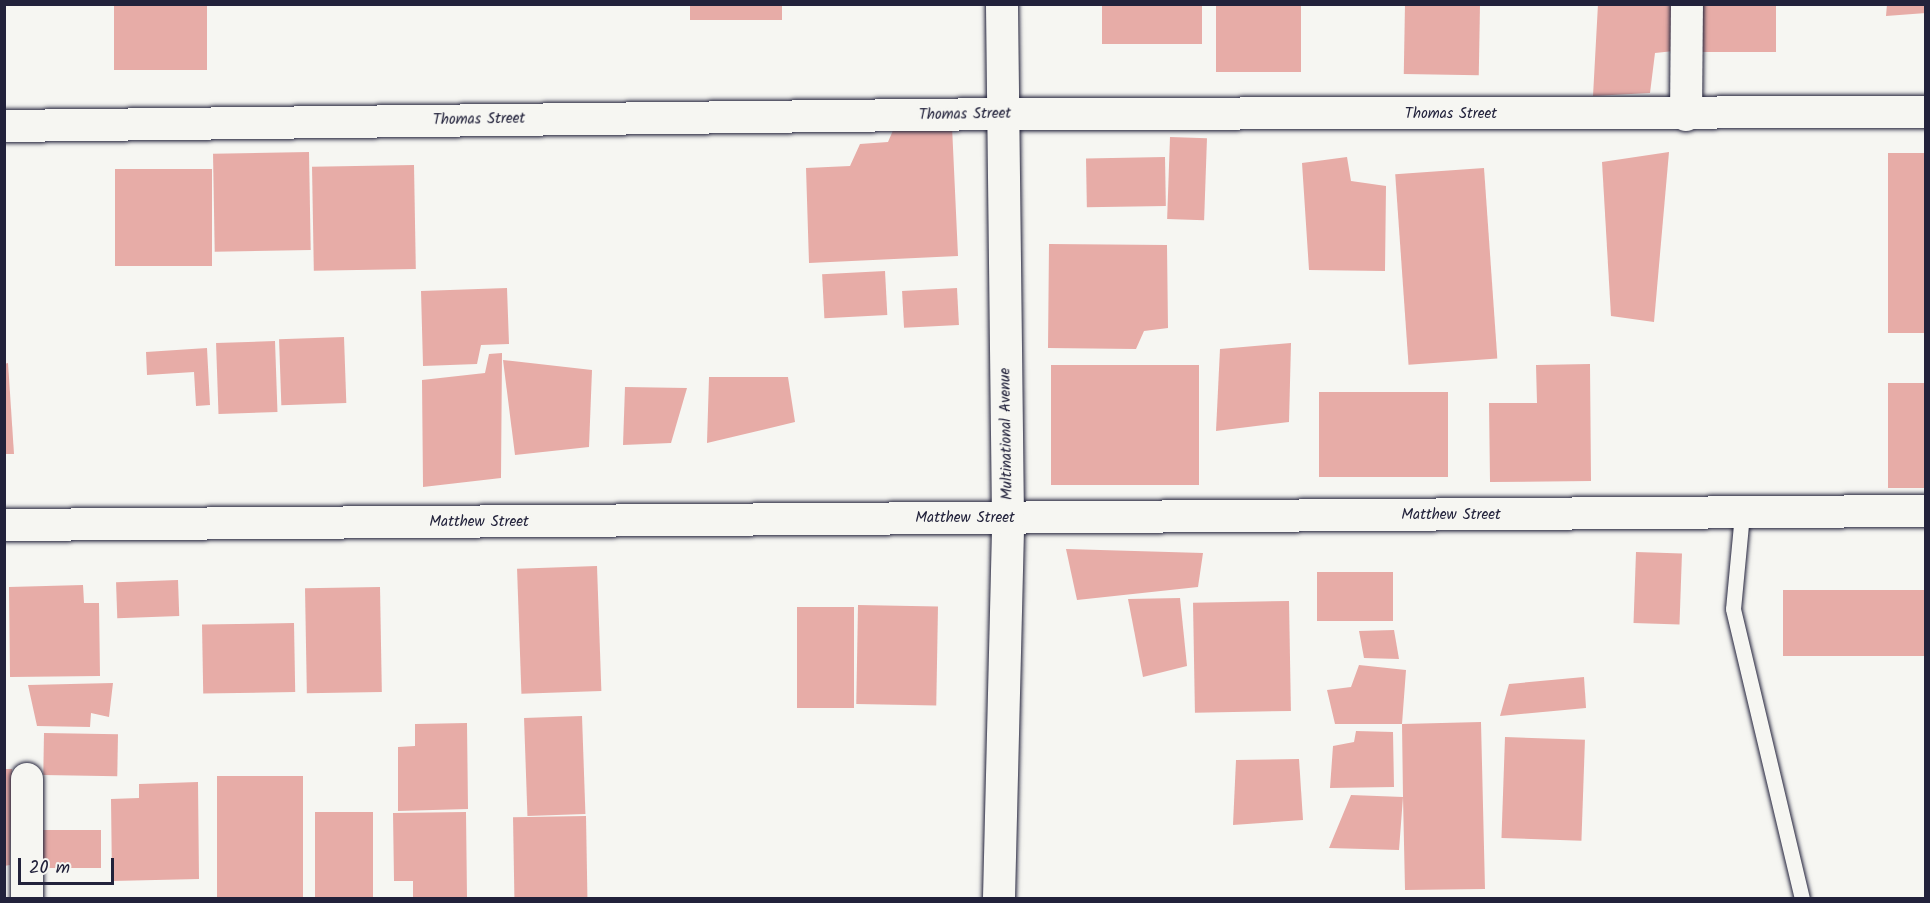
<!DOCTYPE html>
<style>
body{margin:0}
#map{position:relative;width:1930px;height:903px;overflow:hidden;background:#f6f6f2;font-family:Kalam,sans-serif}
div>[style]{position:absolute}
.building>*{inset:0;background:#e7aca7;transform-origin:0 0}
.roads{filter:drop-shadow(0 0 2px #22223b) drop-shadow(0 0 2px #22223b)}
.service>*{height:15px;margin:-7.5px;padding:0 7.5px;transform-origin:7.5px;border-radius:7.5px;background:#f6f6f2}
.minor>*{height:32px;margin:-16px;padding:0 16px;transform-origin:16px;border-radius:16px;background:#f6f6f2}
span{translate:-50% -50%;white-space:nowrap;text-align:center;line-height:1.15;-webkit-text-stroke:4.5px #f6f6f2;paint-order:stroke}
.street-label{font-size:15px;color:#22223b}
.frame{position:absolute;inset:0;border:6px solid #22223b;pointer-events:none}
.scale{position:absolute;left:18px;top:858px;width:96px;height:27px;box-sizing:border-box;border:3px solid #22223b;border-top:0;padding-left:8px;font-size:18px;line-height:21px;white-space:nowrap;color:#22223b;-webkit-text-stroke:4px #f6f6f2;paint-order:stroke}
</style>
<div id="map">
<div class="building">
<div style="left:114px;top:4px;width:93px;height:66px"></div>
<div style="left:690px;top:4px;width:92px;height:16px"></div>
<div style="left:1102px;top:4px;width:100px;height:40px"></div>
<div style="left:1216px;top:4px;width:85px;height:68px"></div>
<div style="left:1405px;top:4px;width:75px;height:70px;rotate:1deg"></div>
<div style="clip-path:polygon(1598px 4px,1674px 4px,1674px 51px,1655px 53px,1650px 93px,1593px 96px)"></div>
<div style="left:1701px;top:4px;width:75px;height:48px"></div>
<div style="clip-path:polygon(1887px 4px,1926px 4px,1926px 13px,1886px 16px)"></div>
<div style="clip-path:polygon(952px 126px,958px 256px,809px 263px,806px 168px,850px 166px,860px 144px,888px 142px,894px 128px)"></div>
<div style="left:1170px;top:137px;width:37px;height:82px;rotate:2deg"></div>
<div style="left:309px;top:152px;width:98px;height:96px;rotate:89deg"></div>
<div style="clip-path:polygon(1669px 152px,1654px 322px,1611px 316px,1602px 162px)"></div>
<div style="left:1888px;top:153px;width:38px;height:180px"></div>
<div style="left:1165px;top:157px;width:49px;height:79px;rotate:89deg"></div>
<div style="clip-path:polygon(1347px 157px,1351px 181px,1386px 186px,1385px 271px,1309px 270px,1302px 163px)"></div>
<div style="left:414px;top:165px;width:104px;height:102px;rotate:89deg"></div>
<div style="left:1484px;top:168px;width:191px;height:89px;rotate:86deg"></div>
<div style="left:212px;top:169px;width:97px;height:97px;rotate:90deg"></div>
<div style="clip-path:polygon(1049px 244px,1167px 245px,1168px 328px,1144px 331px,1136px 349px,1048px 348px)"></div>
<div style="left:885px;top:271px;width:44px;height:63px;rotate:87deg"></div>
<div style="clip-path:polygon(507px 288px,509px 344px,481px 345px,477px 364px,423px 366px,421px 291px)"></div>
<div style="left:957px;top:288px;width:37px;height:55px;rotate:87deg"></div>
<div style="left:344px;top:337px;width:66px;height:65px;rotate:88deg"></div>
<div style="left:275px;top:341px;width:71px;height:59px;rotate:88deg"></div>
<div style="clip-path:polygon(1291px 343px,1289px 422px,1216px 431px,1220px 349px)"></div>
<div style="clip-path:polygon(207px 348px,210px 405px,196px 406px,194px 372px,147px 375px,146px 352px)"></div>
<div style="clip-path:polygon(502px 353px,501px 478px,423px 487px,422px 380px,485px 373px,489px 354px)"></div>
<div style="clip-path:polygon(503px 360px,592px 370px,589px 447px,515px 455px)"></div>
<div style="clip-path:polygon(8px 363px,14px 454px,4px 454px,4px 364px)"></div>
<div style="clip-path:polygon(1590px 364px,1591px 481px,1490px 482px,1489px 403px,1537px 403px,1536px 365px)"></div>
<div style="left:1199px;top:365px;width:120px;height:148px;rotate:90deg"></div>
<div style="clip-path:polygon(709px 377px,788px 377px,795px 422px,707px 443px)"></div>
<div style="left:1888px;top:383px;width:38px;height:105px"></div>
<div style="clip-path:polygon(625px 387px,687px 388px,671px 443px,623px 445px)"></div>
<div style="left:1448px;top:392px;width:85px;height:129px;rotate:90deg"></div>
<div style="clip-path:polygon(1066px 549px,1203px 553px,1198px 587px,1077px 600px)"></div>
<div style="left:1636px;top:552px;width:46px;height:71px;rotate:2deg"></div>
<div style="left:597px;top:566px;width:125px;height:80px;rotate:88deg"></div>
<div style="left:1393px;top:572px;width:49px;height:76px;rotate:90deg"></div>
<div style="left:178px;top:580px;width:36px;height:62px;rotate:88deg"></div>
<div style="clip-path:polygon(83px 585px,84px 603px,99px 603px,100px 676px,10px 677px,9px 587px)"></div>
<div style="left:380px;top:587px;width:105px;height:75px;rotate:89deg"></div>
<div style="left:1926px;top:590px;width:66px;height:143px;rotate:90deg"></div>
<div style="clip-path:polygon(1180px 598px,1187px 666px,1143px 677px,1128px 599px)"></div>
<div style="left:1289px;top:601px;width:110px;height:96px;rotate:89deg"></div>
<div style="left:858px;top:605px;width:80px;height:99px;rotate:1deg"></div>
<div style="left:797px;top:607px;width:57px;height:101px"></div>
<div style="left:294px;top:623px;width:69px;height:92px;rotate:89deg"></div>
<div style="clip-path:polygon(1394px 630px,1399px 659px,1364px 658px,1359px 631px)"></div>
<div style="clip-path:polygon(1359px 665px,1406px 670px,1402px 724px,1481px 722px,1485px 889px,1405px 890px,1403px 797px,1399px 850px,1329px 848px,1351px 795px,1403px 797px,1402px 724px,1335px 724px,1327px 690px,1351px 687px)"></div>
<div style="clip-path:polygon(1584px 677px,1586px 708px,1500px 716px,1509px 684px)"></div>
<div style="clip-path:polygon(113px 683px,109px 717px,91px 713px,90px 727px,37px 726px,28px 685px)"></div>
<div style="left:582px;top:716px;width:98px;height:58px;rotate:88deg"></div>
<div style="clip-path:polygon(467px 723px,468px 809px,398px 811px,398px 747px,415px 746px,415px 724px)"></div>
<div style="clip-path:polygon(1356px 731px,1393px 732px,1394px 787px,1330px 788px,1333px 746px,1354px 742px)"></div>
<div style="left:44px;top:733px;width:74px;height:42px;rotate:1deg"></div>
<div style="left:1505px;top:737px;width:80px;height:101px;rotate:2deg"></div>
<div style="clip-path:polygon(1299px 759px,1303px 820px,1233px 825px,1236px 760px)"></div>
<div style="clip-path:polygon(4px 769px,12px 769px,10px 865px,4px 866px)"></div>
<div style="left:303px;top:776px;width:122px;height:86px;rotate:90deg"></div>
<div style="clip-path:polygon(198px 782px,199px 879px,112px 881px,111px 799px,139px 798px,139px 784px)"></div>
<div style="left:315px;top:812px;width:58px;height:86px"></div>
<div style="clip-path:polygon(466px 812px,467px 898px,413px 898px,413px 881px,394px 881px,393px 813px)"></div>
<div style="left:586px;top:816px;width:82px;height:73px;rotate:89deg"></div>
<div style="left:43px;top:830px;width:58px;height:38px"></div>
</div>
<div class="roads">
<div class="service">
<div style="left:1742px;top:514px;width:95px;rotate:95.4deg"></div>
<div style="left:1733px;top:609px;width:297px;rotate:76.6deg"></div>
</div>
<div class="minor">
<div style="left:1686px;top:115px;width:111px;rotate:-89.5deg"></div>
<div style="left:4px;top:126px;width:1000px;rotate:-0.69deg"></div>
<div style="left:1004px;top:114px;width:922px;rotate:-0.12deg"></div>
<div style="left:4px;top:525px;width:1922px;rotate:-0.42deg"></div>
<div style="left:27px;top:779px;width:119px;rotate:90deg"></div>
<div style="left:999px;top:898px;width:379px;rotate:-88.6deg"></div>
<div style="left:1008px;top:519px;width:515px;rotate:-90.67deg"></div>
</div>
</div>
<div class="street-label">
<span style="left:965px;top:115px;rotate:-1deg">Thomas Street</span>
<span style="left:1451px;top:115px">Thomas Street</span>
<span style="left:479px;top:120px;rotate:-1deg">Thomas Street</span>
<span style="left:1007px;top:434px;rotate:-91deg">Multinational Avenue</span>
<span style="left:1451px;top:516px">Matthew Street</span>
<span style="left:965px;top:519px">Matthew Street</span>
<span style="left:479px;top:523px">Matthew Street</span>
</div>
<div class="frame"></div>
<div class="scale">20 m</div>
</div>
